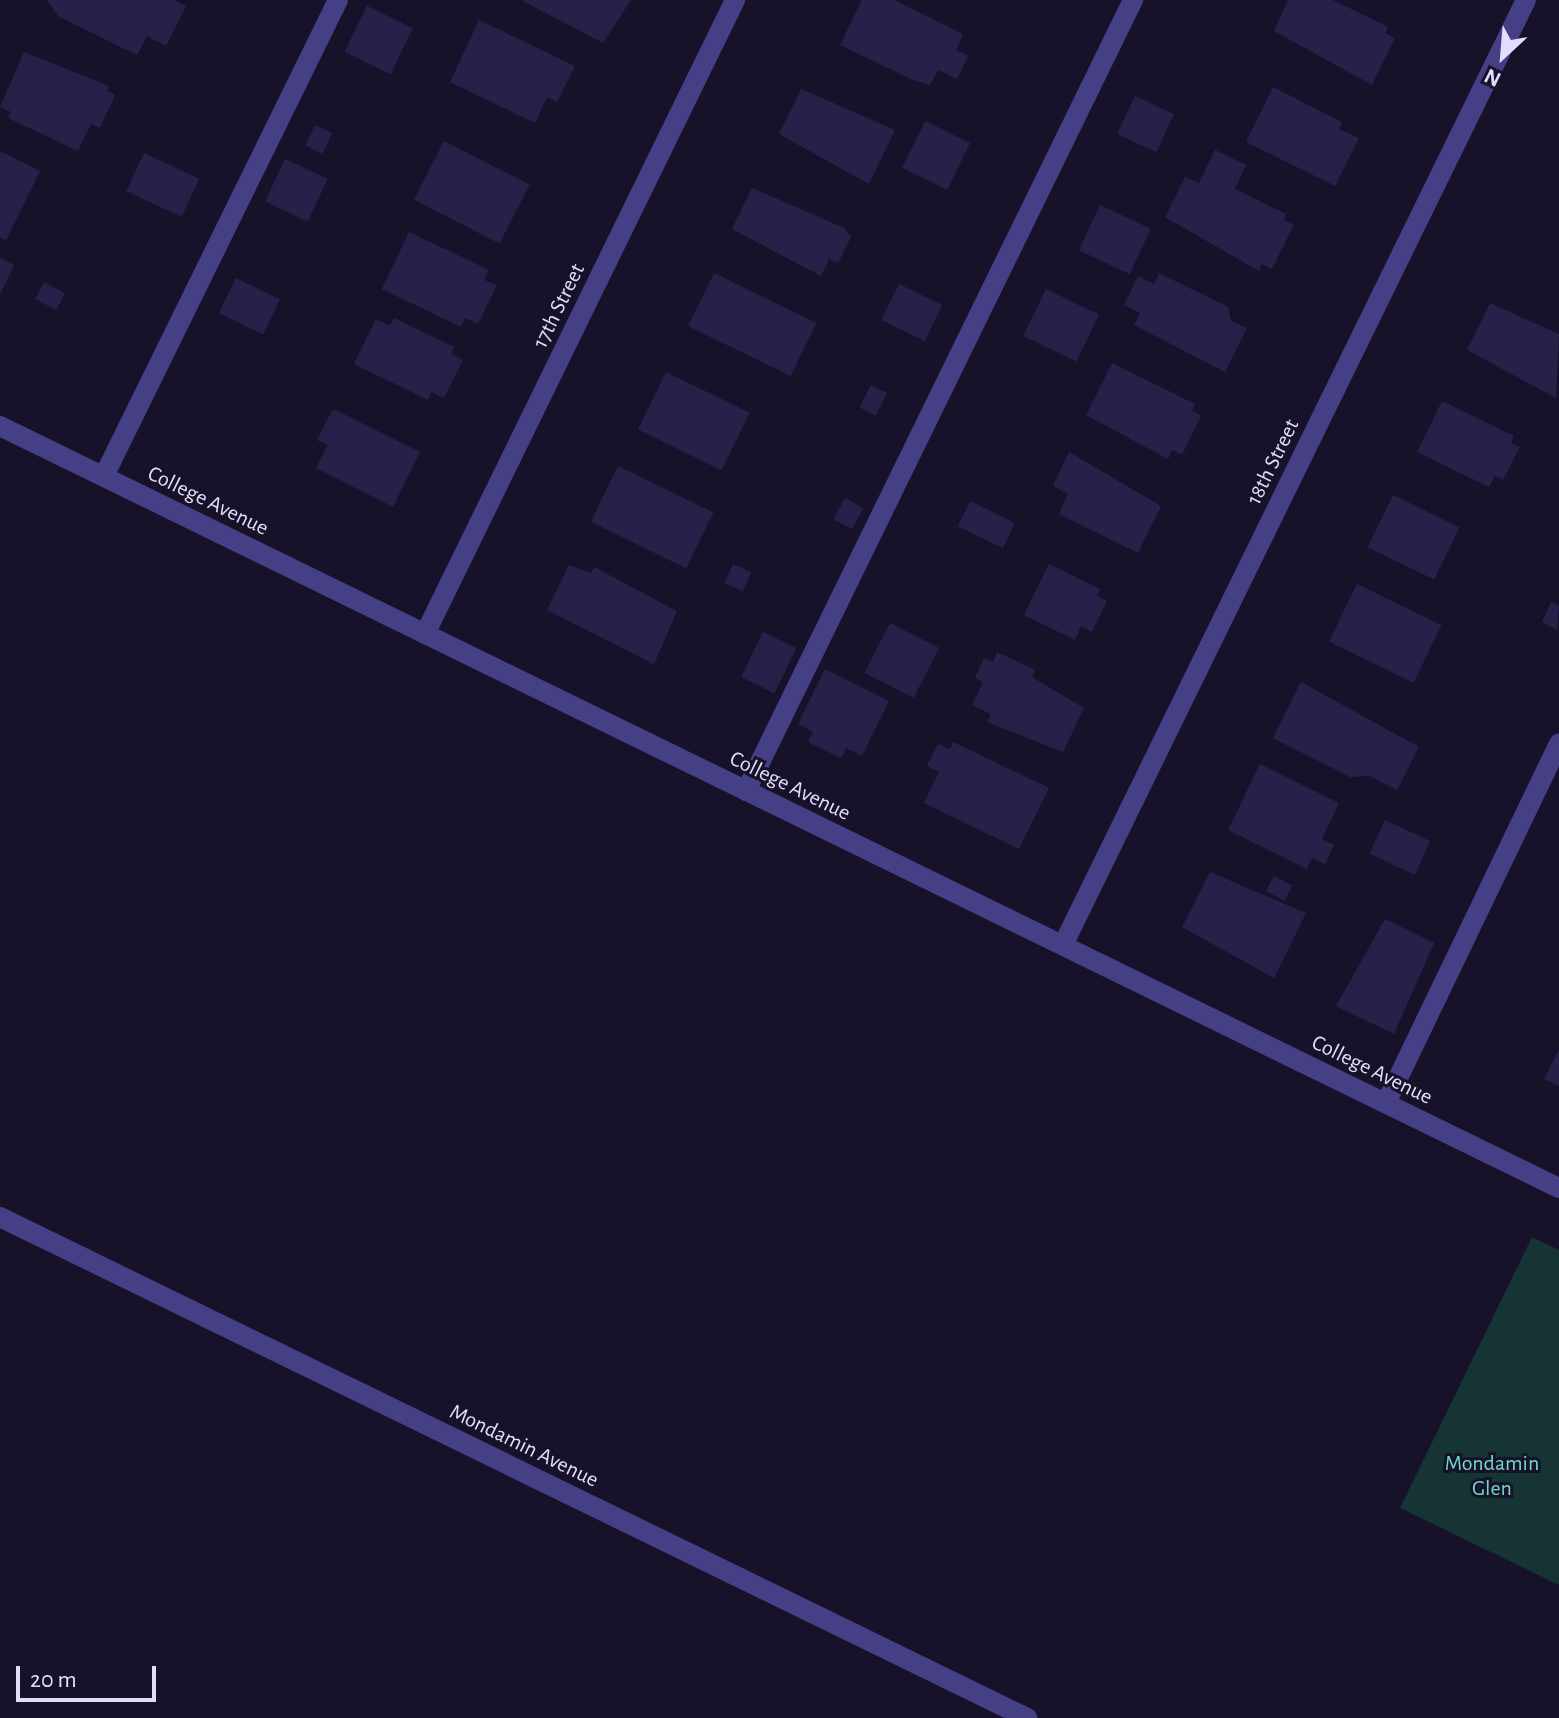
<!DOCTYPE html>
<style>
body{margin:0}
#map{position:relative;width:1559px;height:1718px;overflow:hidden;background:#17122a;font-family:"Alegreya Sans",sans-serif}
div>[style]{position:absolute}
.green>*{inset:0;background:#163433}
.building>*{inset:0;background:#29204a;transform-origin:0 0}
.lane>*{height:20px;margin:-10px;padding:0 10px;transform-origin:10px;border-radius:10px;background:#454086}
.street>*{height:20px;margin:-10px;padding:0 10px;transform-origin:10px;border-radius:10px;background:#454086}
span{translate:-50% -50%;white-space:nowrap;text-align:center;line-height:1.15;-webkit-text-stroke:6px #17122a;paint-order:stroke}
.street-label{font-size:22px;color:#e2ddfd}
.park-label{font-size:22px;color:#6cdbc2}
.north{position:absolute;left:1463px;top:16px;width:80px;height:80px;-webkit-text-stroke:6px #17122a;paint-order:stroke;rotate:206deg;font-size:22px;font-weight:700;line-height:32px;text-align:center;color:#e2ddfd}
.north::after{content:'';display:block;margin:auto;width:28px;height:36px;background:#e2ddfd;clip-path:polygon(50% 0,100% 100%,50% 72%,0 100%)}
.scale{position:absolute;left:16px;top:1666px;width:140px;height:36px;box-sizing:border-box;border:4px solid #e2ddfd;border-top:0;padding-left:10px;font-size:24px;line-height:28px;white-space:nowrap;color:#e2ddfd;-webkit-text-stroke:6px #17122a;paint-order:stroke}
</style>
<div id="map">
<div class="green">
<div style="clip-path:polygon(1532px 1237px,1559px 1250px,1559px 1585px,1400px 1508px)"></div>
</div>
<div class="building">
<div style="clip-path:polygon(47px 0,174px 0,186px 6px,166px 46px,147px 36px,137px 55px,58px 16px)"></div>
<div style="clip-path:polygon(521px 0,631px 0,603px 43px)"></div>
<div style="clip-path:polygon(862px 0,894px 0,963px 34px,956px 50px,968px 56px,957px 79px,938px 70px,930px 85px,913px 80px,840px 45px)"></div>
<div style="clip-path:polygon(1288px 0,1333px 0,1388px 27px,1385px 33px,1395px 38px,1372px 85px,1274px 31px)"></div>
<div style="left:367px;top:6px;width:51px;height:51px;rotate:26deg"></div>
<div style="clip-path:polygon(479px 20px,575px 66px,557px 102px,547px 97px,535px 123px,450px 82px)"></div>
<div style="clip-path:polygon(24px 52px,109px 86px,107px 91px,115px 95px,100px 128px,91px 124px,78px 151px,8px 118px,11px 112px,0 107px)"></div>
<div style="clip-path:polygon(1273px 87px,1342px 122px,1339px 129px,1359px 138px,1335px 186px,1246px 142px)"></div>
<div style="clip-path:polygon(801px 89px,895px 130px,869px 184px,779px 134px)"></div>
<div style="left:1135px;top:96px;width:43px;height:42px;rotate:25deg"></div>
<div style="left:925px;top:121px;width:50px;height:52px;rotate:26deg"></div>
<div style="left:315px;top:125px;width:19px;height:23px;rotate:25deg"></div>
<div style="left:444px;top:141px;width:96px;height:66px;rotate:27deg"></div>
<div style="clip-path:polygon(1215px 150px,1246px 165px,1235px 189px,1286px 214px,1284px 220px,1294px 225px,1272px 269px,1262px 264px,1259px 271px,1165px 217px,1185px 177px,1199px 183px)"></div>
<div style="clip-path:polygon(0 151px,40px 171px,6px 240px,0 237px)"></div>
<div style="left:144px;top:153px;width:61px;height:42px;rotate:25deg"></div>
<div style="left:285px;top:159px;width:47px;height:47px;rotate:25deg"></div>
<div style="clip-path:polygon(752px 188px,844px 228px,851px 237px,838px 263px,829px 259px,821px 276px,732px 229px)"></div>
<div style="left:1100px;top:205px;width:56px;height:50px;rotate:25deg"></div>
<div style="clip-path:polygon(409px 232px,489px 270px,484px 280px,497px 285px,478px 324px,465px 318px,461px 327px,382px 289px)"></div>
<div style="clip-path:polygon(0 258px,14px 265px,0 295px)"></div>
<div style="left:714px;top:273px;width:114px;height:59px;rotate:26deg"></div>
<div style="clip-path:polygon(1159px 273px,1228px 307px,1231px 321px,1247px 328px,1225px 372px,1134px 325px,1140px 313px,1124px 305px,1138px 276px,1154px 284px)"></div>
<div style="left:236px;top:278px;width:49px;height:39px;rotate:26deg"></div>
<div style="left:44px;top:282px;width:24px;height:19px;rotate:28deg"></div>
<div style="left:899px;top:284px;width:48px;height:40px;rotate:26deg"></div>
<div style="left:1046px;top:289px;width:59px;height:52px;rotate:26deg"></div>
<div style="clip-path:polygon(1490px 303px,1559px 334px,1556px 398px,1467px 350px)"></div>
<div style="clip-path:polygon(394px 318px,454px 347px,451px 354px,463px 360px,444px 398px,432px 392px,428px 400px,354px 364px,376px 319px,390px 326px)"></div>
<div style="clip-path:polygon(1112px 363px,1195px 404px,1192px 410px,1201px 416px,1182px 455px,1172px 450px,1168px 459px,1086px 415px)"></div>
<div style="left:666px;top:372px;width:93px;height:64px;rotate:26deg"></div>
<div style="left:871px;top:385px;width:18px;height:25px;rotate:27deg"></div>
<div style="clip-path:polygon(1442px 401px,1514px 436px,1511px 443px,1520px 447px,1503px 480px,1495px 476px,1489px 487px,1417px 452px)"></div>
<div style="clip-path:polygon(333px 409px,420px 452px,393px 507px,316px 468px,328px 445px,317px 440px)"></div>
<div style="clip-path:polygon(1069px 452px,1161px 506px,1138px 553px,1059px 514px,1068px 494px,1053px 486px)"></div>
<div style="left:618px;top:466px;width:106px;height:62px;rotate:26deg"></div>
<div style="left:1393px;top:495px;width:74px;height:58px;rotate:26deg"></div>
<div style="left:845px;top:498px;width:21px;height:24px;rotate:29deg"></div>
<div style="left:970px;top:501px;width:50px;height:28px;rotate:26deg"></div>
<div style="left:733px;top:564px;width:20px;height:21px;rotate:24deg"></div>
<div style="clip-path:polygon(1049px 564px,1100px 589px,1097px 596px,1107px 601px,1092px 632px,1081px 626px,1075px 640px,1024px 615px)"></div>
<div style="clip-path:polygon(569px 565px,591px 573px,594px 567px,677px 611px,654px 664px,547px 610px)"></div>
<div style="left:1357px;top:584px;width:94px;height:64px;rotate:26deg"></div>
<div style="clip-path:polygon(1551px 602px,1559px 606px,1557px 630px,1542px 622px)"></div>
<div style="left:890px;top:623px;width:55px;height:56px;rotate:27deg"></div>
<div style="left:763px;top:632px;width:37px;height:50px;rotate:26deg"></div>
<div style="clip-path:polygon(997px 652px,1035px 670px,1032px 677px,1084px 708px,1063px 752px,987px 722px,991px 714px,972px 705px,983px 682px,975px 678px,984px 658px,993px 662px)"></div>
<div style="clip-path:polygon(825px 669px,889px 701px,862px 756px,846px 748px,841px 758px,808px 742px,813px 732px,798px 724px)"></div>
<div style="clip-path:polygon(1301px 682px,1419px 747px,1397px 790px,1369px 776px,1350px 777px,1273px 738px)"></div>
<div style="clip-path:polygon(953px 742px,1049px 788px,1019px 849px,924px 803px,939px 772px,927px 766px,938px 744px,950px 749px)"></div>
<div style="clip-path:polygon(1260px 764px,1339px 803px,1322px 839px,1334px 845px,1325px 864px,1312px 858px,1307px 869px,1228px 830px)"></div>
<div style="left:1385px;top:820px;width:50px;height:37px;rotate:25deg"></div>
<div style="clip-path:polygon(1210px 872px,1306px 913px,1274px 978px,1182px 927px)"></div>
<div style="left:1274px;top:876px;width:21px;height:17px;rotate:28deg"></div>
<div style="clip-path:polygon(1385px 919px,1434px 943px,1394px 1034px,1336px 1006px)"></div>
<div style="clip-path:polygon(1559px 1050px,1559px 1086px,1544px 1079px)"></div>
</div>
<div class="lane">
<div style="left:104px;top:476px;width:530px;rotate:-63.82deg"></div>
<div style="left:746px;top:791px;width:881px;rotate:-63.93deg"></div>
<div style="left:1386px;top:1103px;width:399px;rotate:-64.3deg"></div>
</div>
<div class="street">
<div style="left:0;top:426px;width:1735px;rotate:26.05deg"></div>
<div style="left:425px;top:634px;width:706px;rotate:-63.94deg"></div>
<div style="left:1063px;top:945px;width:1052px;rotate:-63.9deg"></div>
<div style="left:0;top:1217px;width:1143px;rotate:26deg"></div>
</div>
<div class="street-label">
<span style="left:559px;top:306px;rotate:-64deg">17th Street</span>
<span style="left:1273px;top:462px;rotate:-64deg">18th Street</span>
<span style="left:208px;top:501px;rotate:26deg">College Avenue</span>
<span style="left:790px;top:786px;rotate:26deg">College Avenue</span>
<span style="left:1372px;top:1070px;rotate:26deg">College Avenue</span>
<span style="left:524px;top:1446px;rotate:26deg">Mondamin Avenue</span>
</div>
<div class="park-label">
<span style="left:1492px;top:1476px">Mondamin<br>Glen</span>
</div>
<div class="north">N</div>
<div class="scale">20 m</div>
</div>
